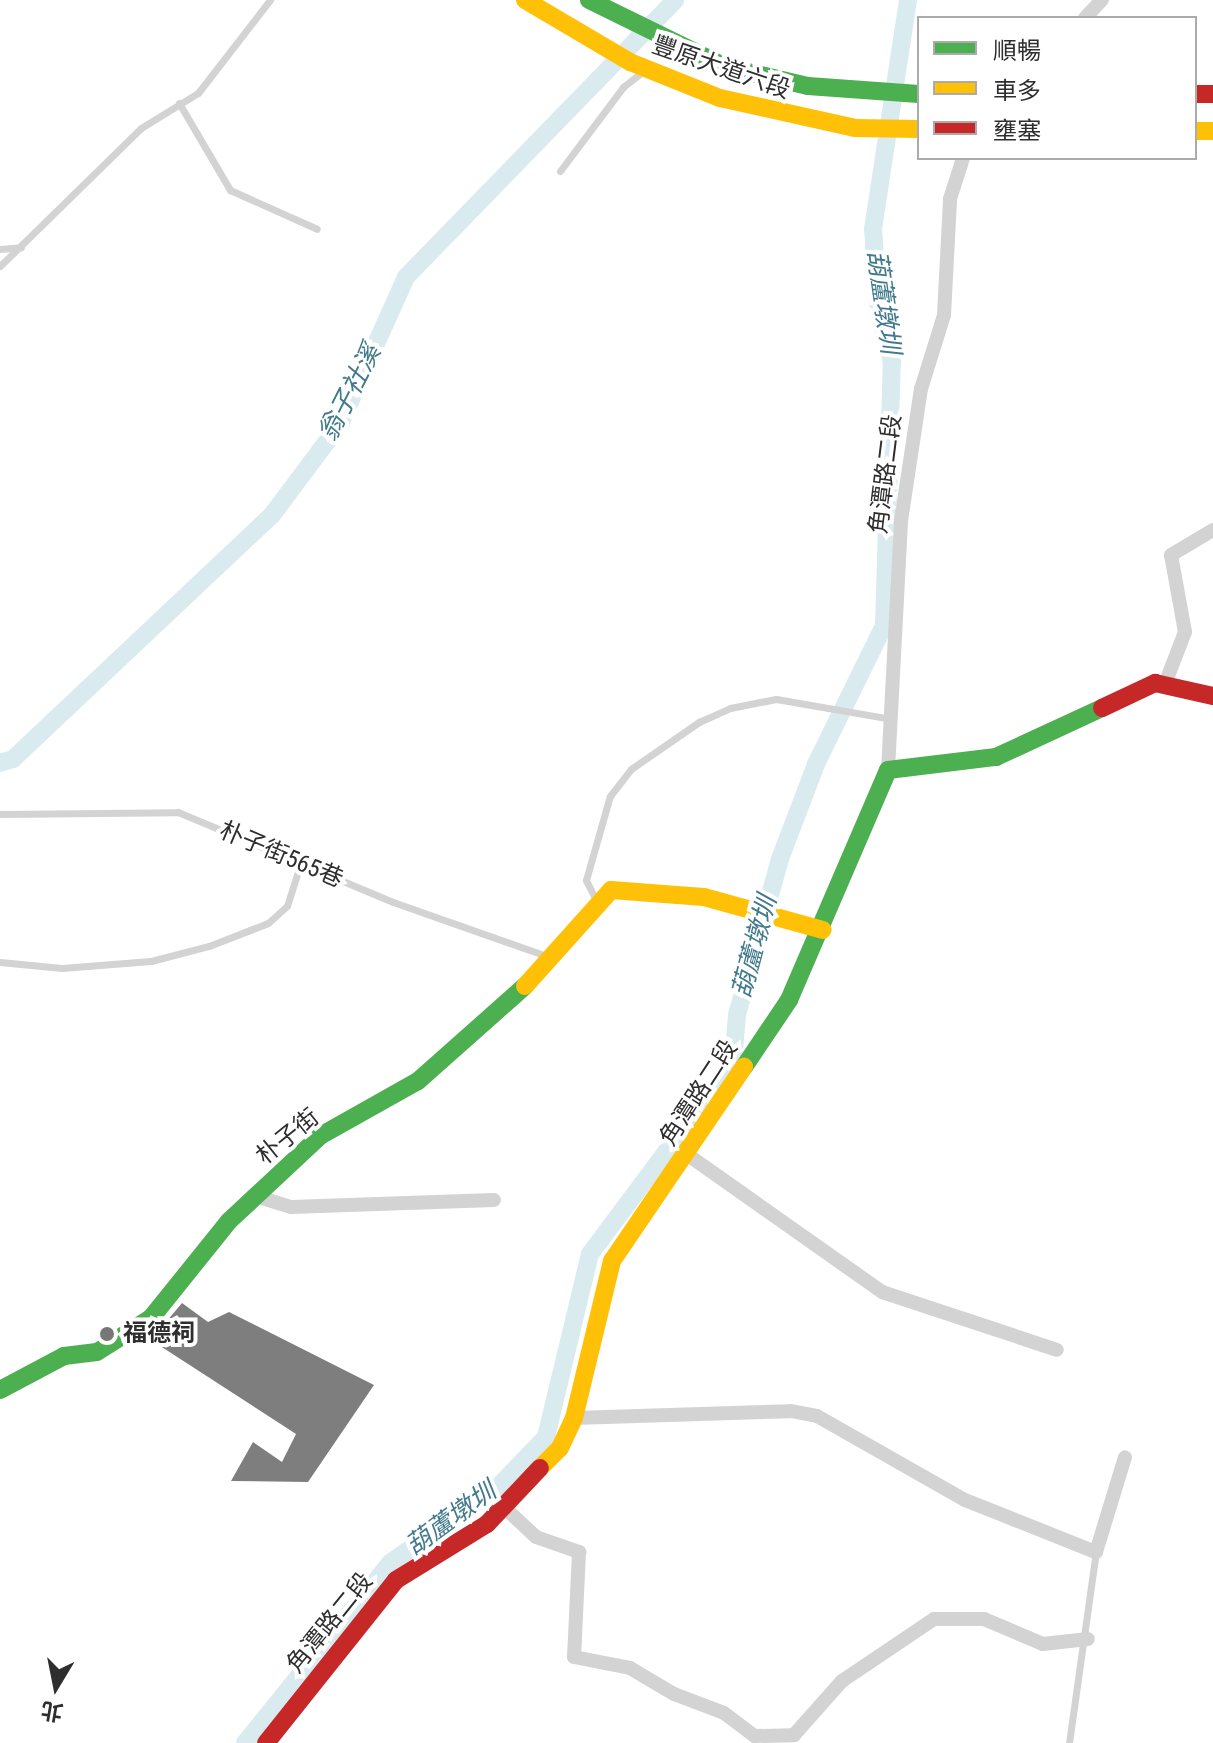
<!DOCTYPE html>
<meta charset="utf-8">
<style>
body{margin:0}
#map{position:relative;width:1213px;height:1743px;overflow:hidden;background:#fff;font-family:"Roboto Condensed","Noto Sans TC",sans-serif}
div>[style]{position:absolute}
.canal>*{height:18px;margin:-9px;padding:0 9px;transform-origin:9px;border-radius:9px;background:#daebf0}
.building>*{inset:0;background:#7e7e7e}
.lane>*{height:7px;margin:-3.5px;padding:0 3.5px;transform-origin:3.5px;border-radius:3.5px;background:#d3d3d3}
.street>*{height:14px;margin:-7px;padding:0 7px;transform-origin:7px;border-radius:7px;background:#d3d3d3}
.fast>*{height:18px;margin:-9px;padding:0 9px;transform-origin:9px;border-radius:9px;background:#4caf50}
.slow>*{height:18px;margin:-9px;padding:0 9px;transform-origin:9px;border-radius:9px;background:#ffc107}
.jam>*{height:18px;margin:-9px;padding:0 9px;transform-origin:9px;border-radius:9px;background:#c62828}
.dots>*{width:22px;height:22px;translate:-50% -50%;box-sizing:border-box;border:4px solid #fff;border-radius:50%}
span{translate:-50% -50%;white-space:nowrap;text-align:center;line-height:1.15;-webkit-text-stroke:8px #fff;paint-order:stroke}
.street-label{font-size:24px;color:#2e2e2e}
.poi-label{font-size:24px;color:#2e2e2e;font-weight:700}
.left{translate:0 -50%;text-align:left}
.water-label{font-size:26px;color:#417a8c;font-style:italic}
.legend{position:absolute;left:917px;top:16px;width:280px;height:144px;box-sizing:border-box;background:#fff;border:2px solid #ababab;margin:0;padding:10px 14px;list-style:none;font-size:24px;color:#2e2e2e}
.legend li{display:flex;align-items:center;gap:16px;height:40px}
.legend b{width:40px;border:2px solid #ababab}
.north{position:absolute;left:16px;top:1647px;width:80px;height:80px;-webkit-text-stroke:6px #fff;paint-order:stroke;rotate:190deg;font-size:22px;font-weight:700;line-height:32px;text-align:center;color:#2e2e2e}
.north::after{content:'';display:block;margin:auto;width:28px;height:36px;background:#2e2e2e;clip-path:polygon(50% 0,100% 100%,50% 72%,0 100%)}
</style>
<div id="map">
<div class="canal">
<div style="left:0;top:763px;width:14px;rotate:-17deg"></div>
<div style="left:13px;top:759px;width:356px;rotate:-43.3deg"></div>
<div style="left:272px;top:515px;width:114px;rotate:-53.2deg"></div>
<div style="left:340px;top:424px;width:161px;rotate:-65.8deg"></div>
<div style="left:406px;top:277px;width:386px;rotate:-45.8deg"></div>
<div style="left:245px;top:1743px;width:231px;rotate:-51.1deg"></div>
<div style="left:390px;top:1563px;width:128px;rotate:-34.8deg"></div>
<div style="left:495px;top:1490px;width:74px;rotate:-46.1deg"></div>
<div style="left:546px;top:1437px;width:188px;rotate:-76.5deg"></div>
<div style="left:590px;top:1254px;width:239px;rotate:-53.3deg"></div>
<div style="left:733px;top:1062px;width:47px;rotate:-85.1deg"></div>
<div style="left:737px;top:1015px;width:162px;rotate:-74.6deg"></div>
<div style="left:780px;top:859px;width:102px;rotate:-69.2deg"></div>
<div style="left:816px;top:764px;width:154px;rotate:-63.8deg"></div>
<div style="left:884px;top:626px;width:264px;rotate:-88.3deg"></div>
<div style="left:892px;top:362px;width:54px;rotate:-104deg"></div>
<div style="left:879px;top:310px;width:81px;rotate:-94.2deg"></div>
<div style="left:873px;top:229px;width:232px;rotate:-81.3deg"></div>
</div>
<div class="building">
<div style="clip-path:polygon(182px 1303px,208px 1322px,229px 1312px,374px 1385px,308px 1482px,231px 1481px,253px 1442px,282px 1462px,296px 1434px,151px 1340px)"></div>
</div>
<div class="lane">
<div style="left:179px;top:103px;width:101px;rotate:59.6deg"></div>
<div style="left:230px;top:190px;width:95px;rotate:24.1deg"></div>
<div style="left:560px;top:171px;width:105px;rotate:-53.1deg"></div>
<div style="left:623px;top:87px;width:28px;rotate:-38deg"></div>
<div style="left:0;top:249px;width:21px;rotate:-5deg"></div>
<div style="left:0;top:266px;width:197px;rotate:-44.4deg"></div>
<div style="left:141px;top:128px;width:67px;rotate:-31.6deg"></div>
<div style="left:198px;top:93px;width:118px;rotate:-52.3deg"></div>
<div style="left:0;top:814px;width:178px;rotate:-0.6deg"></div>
<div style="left:178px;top:812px;width:233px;rotate:22.7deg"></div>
<div style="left:393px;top:902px;width:165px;rotate:19.4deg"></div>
<div style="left:596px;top:900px;width:22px;rotate:-117deg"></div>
<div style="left:586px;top:880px;width:87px;rotate:-74.1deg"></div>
<div style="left:610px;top:796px;width:34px;rotate:-52deg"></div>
<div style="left:631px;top:769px;width:83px;rotate:-34.7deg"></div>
<div style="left:699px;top:722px;width:34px;rotate:-24deg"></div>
<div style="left:730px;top:708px;width:47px;rotate:-11.1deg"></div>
<div style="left:776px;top:699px;width:118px;rotate:9.8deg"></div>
<div style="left:0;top:962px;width:62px;rotate:5.5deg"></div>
<div style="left:62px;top:968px;width:89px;rotate:-4.5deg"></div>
<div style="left:151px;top:961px;width:60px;rotate:-14.5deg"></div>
<div style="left:209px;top:946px;width:63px;rotate:-21.3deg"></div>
<div style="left:268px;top:923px;width:25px;rotate:-42deg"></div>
<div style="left:287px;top:906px;width:43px;rotate:-72.4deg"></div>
<div style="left:1069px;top:1743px;width:193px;rotate:-82deg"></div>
</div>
<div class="street">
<div style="left:1085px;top:18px;width:25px;rotate:-47deg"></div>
<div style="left:1165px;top:684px;width:56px;rotate:-69deg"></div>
<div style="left:1185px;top:632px;width:78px;rotate:-100.3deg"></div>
<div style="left:1171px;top:555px;width:49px;rotate:-30.8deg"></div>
<div style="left:888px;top:770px;width:249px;rotate:-87deg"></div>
<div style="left:901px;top:521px;width:134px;rotate:-81.4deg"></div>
<div style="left:921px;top:389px;width:77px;rotate:-72.7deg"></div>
<div style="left:944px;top:315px;width:116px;rotate:-87deg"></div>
<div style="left:950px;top:199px;width:43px;rotate:-72.4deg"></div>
<div style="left:688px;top:1155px;width:237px;rotate:35.2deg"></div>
<div style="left:882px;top:1292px;width:184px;rotate:18.3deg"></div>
<div style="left:255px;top:1196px;width:38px;rotate:17deg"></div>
<div style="left:291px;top:1207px;width:203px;rotate:-2deg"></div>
<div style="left:574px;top:1418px;width:217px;rotate:-1.8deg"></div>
<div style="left:791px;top:1411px;width:26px;rotate:11deg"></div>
<div style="left:817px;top:1416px;width:170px;rotate:29.6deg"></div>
<div style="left:965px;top:1500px;width:141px;rotate:21.7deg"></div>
<div style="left:1096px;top:1552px;width:99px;rotate:-73deg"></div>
<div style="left:505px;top:1508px;width:42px;rotate:43.1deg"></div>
<div style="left:536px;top:1537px;width:46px;rotate:19.2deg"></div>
<div style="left:579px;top:1552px;width:105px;rotate:92.7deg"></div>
<div style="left:574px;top:1657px;width:57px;rotate:11.1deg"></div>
<div style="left:630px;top:1668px;width:51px;rotate:30.6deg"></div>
<div style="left:674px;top:1694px;width:53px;rotate:20.8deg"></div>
<div style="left:724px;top:1713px;width:39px;rotate:37deg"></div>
<div style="left:755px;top:1736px;width:39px;rotate:-1deg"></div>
<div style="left:794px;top:1735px;width:72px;rotate:-48.4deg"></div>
<div style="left:842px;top:1681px;width:111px;rotate:-34deg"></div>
<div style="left:934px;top:1619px;width:50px"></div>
<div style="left:984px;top:1619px;width:64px;rotate:23deg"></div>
<div style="left:1043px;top:1644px;width:45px;rotate:-6.3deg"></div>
</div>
<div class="fast">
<div style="left:589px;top:0;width:153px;rotate:26.1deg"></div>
<div style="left:726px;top:67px;width:84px;rotate:13deg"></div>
<div style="left:808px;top:86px;width:111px;rotate:4.1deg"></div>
<div style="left:744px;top:1067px;width:81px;rotate:-56.1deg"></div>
<div style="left:789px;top:1000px;width:250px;rotate:-66.7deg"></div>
<div style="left:888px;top:770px;width:109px;rotate:-6.9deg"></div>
<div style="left:996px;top:757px;width:117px;rotate:-24.8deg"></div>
<div style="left:0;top:1390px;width:72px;rotate:-28deg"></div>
<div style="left:64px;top:1356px;width:33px;rotate:-7deg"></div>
<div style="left:97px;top:1352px;width:64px;rotate:-32.2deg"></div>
<div style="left:151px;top:1318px;width:124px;rotate:-51.2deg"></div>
<div style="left:229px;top:1221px;width:125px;rotate:-43deg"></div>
<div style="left:320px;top:1136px;width:112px;rotate:-29.3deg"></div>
<div style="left:418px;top:1081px;width:143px;rotate:-41.6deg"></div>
</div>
<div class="slow">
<div style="left:525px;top:0;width:122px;rotate:30.6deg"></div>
<div style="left:630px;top:62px;width:97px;rotate:21.8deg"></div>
<div style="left:720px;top:98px;width:138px;rotate:12.5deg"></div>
<div style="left:855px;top:128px;width:64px;rotate:0.9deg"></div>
<div style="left:1195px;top:131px;width:18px"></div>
<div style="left:525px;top:986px;width:129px;rotate:-48.1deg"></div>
<div style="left:611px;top:890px;width:93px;rotate:4.3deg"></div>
<div style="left:704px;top:897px;width:123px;rotate:15.5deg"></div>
<div style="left:540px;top:1468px;width:28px;rotate:-45deg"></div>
<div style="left:560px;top:1448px;width:33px;rotate:-65deg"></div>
<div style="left:574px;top:1418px;width:162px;rotate:-76.4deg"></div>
<div style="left:612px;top:1261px;width:235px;rotate:-55.8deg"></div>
</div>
<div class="jam">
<div style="left:1195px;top:94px;width:18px"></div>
<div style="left:1102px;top:708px;width:59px;rotate:-25.3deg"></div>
<div style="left:1155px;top:683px;width:59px;rotate:12.6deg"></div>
<div style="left:266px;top:1743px;width:208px;rotate:-51.4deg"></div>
<div style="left:396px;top:1580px;width:107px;rotate:-31.6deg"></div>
<div style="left:487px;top:1524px;width:77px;rotate:-46.6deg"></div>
</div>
<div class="dots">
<div style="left:107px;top:1334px;background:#777"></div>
</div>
<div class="street-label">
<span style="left:721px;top:68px;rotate:19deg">豐原大道六段</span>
<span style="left:886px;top:474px;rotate:-83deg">角潭路二段</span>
<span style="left:281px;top:855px;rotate:23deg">朴子街565巷</span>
<span style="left:699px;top:1093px;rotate:-57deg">角潭路二段</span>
<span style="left:288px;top:1137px;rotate:-39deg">朴子街</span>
<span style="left:330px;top:1623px;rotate:-51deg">角潭路二段</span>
</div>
<div class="poi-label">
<span class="left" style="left:123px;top:1334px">福德祠</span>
</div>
<div class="water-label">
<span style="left:883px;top:302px;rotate:82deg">葫蘆墩圳</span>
<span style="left:350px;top:393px;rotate:-63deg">翁子社溪</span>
<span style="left:755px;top:947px;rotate:-75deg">葫蘆墩圳</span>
<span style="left:451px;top:1519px;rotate:-36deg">葫蘆墩圳</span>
</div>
<ul class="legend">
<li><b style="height:10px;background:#4caf50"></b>順暢</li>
<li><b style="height:10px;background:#ffc107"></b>車多</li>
<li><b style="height:10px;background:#c62828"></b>壅塞</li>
</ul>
<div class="north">北</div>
</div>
